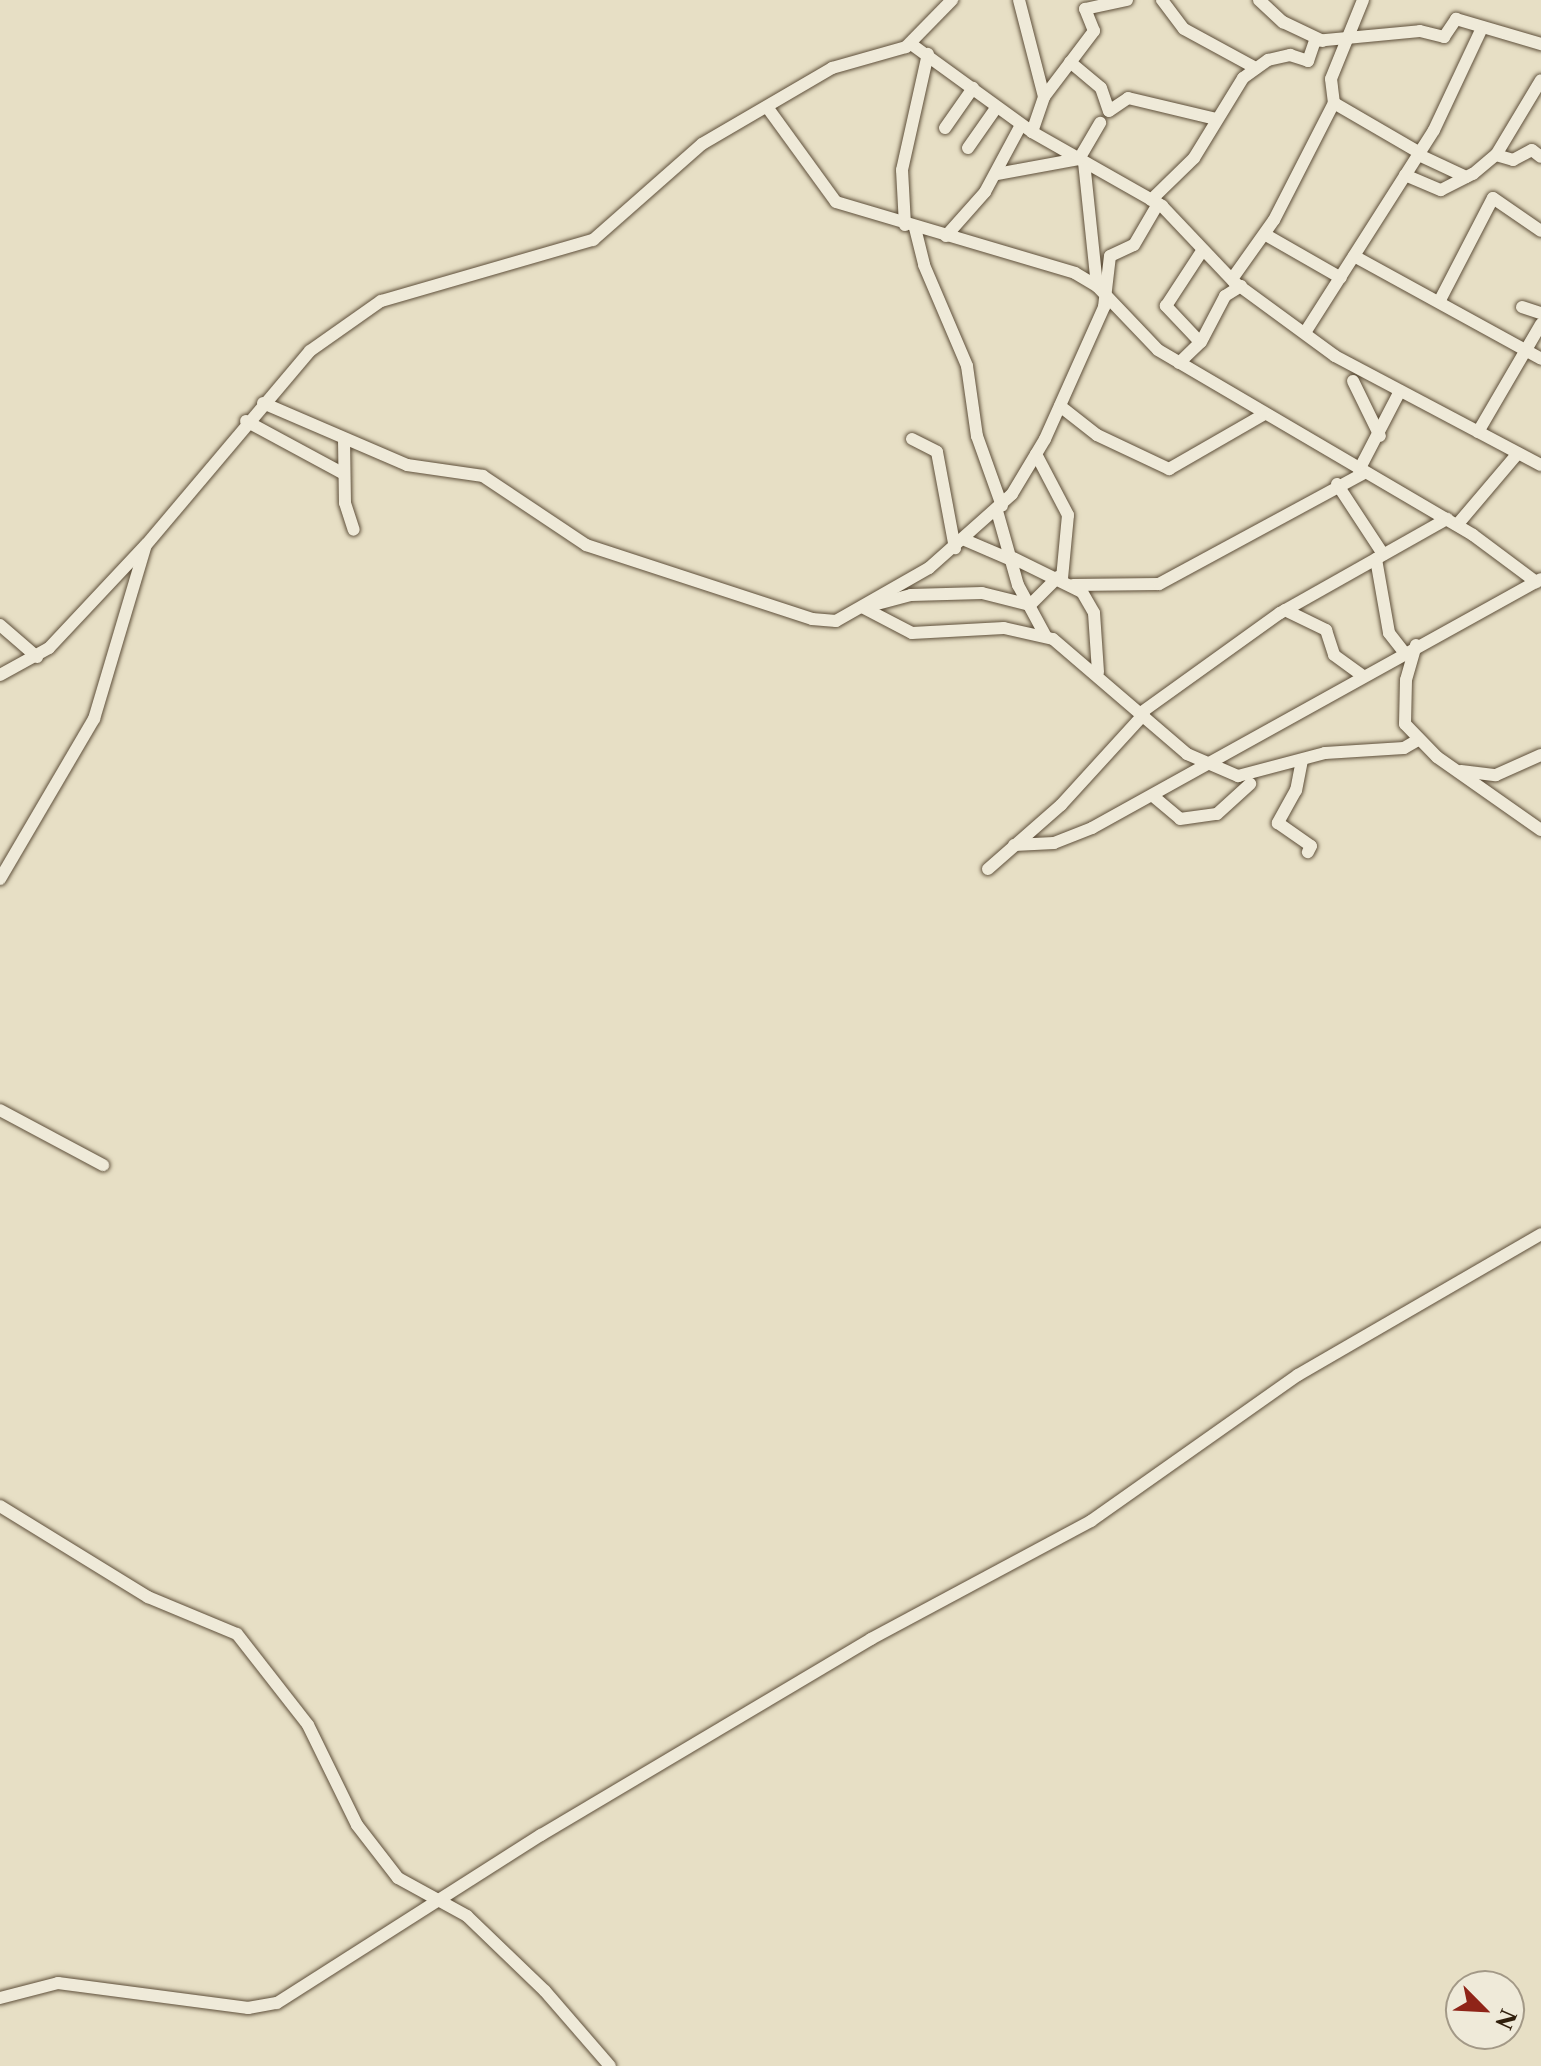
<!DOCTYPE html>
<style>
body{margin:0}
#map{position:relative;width:1541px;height:2066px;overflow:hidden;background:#e7dfc5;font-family:"Libre Caslon Text",serif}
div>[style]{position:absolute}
.roads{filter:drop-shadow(0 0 2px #5e4f3a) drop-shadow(0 0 2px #5e4f3a)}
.minor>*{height:12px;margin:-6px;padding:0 6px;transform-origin:6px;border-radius:6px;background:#efead9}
span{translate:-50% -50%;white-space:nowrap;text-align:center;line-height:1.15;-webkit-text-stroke:7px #efead9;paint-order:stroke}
.north{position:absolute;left:1445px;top:1970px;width:80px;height:80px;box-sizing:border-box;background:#efead9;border:2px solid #a39987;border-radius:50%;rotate:114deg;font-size:22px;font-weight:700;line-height:32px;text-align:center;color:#301f0c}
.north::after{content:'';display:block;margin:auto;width:28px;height:36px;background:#8f2418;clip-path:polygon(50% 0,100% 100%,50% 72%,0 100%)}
</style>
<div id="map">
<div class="roads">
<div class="minor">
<div style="left:1019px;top:0;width:100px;rotate:75.5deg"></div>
<div style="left:1162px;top:0;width:36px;rotate:53deg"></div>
<div style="left:1184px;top:29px;width:80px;rotate:28.5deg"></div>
<div style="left:1259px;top:0;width:33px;rotate:43deg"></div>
<div style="left:1283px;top:22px;width:44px;rotate:25.4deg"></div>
<div style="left:1363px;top:0;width:85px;rotate:112.1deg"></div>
<div style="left:1331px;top:79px;width:24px;rotate:83deg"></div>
<div style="left:1334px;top:103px;width:99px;rotate:30.2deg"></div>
<div style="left:911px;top:44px;width:150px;rotate:36deg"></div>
<div style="left:1032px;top:132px;width:150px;rotate:29.6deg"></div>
<div style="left:1162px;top:206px;width:105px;rotate:46.5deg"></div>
<div style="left:1234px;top:282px;width:125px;rotate:36.2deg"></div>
<div style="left:1335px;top:356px;width:233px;rotate:27.9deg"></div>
<div style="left:1070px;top:62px;width:40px;rotate:40deg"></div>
<div style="left:1101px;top:88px;width:24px;rotate:71deg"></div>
<div style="left:1109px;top:111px;width:23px;rotate:-34deg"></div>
<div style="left:1128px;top:98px;width:90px;rotate:13.4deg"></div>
<div style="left:767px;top:107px;width:117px;rotate:54deg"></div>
<div style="left:836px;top:202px;width:249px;rotate:16.5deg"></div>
<div style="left:1075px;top:273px;width:26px;rotate:31deg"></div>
<div style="left:1097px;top:286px;width:88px;rotate:46.4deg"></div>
<div style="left:1158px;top:350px;width:365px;rotate:30.4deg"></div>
<div style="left:1473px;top:535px;width:79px;rotate:36.7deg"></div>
<div style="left:945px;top:128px;width:49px;rotate:-55deg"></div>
<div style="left:1032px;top:132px;width:37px;rotate:-71deg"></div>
<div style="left:1044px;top:97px;width:83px;rotate:-52.9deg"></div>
<div style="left:1094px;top:31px;width:24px;rotate:-112deg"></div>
<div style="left:1085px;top:9px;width:43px;rotate:-12.1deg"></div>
<div style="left:968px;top:148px;width:49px;rotate:-55deg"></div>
<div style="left:1419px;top:155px;width:52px;rotate:25.1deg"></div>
<div style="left:1496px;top:155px;width:18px;rotate:16deg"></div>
<div style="left:1513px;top:160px;width:21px;rotate:-28deg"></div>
<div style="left:1532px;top:150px;width:11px;rotate:38deg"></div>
<div style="left:1084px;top:162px;width:125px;rotate:84deg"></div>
<div style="left:997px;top:174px;width:83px;rotate:-10.4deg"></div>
<div style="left:1079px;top:159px;width:42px;rotate:-59.7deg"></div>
<div style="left:1405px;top:175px;width:39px;rotate:23deg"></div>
<div style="left:1441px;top:190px;width:36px;rotate:-27deg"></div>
<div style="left:1473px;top:174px;width:30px;rotate:-40deg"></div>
<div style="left:1496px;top:155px;width:87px;rotate:-59deg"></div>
<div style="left:1151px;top:200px;width:60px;rotate:-44.3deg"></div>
<div style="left:1194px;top:158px;width:94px;rotate:-58.5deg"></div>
<div style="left:1243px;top:78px;width:31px;rotate:-36deg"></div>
<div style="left:1268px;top:60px;width:23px;rotate:-13deg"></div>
<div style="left:1290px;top:55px;width:19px;rotate:18deg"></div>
<div style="left:1308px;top:61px;width:21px;rotate:-71deg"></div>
<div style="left:1315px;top:41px;width:105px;rotate:-5.4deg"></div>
<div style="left:1420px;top:31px;width:25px;rotate:14deg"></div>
<div style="left:1444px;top:37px;width:22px;rotate:-56deg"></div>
<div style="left:1456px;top:19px;width:89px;rotate:16.4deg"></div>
<div style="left:905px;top:225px;width:55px;rotate:-93.1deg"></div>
<div style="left:902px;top:170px;width:119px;rotate:-77.4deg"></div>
<div style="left:915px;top:228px;width:38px;rotate:76deg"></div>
<div style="left:924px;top:265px;width:110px;rotate:66.9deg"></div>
<div style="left:967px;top:366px;width:71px;rotate:81.9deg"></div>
<div style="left:977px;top:436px;width:74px;rotate:70.3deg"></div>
<div style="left:1266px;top:235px;width:86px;rotate:29.8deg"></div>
<div style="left:946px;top:236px;width:59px;rotate:-48.4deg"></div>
<div style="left:985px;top:192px;width:76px;rotate:-61.8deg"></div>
<div style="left:1354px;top:256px;width:213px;rotate:28.8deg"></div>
<div style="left:1232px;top:279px;width:72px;rotate:-54.6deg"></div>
<div style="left:1274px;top:220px;width:131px;rotate:-62.9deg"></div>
<div style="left:1439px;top:302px;width:117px;rotate:-62.6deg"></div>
<div style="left:1493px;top:198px;width:58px;rotate:34.5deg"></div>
<div style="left:1522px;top:307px;width:20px;rotate:18deg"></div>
<div style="left:1306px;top:331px;width:238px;rotate:-57.5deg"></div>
<div style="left:1434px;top:130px;width:110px;rotate:-64.8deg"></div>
<div style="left:1200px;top:342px;width:50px;rotate:-133.4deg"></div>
<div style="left:1166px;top:306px;width:66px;rotate:-56.8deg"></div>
<div style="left:1179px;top:363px;width:30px;rotate:-44deg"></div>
<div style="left:1201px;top:342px;width:52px;rotate:-62.4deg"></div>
<div style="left:1225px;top:296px;width:19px;rotate:-32deg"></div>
<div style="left:1353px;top:381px;width:61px;rotate:63.9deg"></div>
<div style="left:263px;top:403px;width:157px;rotate:23.3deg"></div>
<div style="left:407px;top:465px;width:77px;rotate:8.2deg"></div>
<div style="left:483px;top:476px;width:124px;rotate:33.8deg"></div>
<div style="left:586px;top:545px;width:238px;rotate:18.1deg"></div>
<div style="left:812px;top:619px;width:24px;rotate:5deg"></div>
<div style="left:836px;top:621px;width:107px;rotate:-29.7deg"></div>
<div style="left:929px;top:568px;width:111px;rotate:-41.7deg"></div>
<div style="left:1012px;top:494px;width:64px;rotate:-59deg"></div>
<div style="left:1045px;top:439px;width:145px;rotate:-65.9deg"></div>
<div style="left:1104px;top:307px;width:51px;rotate:-83.3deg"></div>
<div style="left:1110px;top:256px;width:26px;rotate:-25deg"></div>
<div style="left:1134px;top:245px;width:48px;rotate:-59.7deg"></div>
<div style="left:1060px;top:406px;width:47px;rotate:38.1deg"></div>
<div style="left:1097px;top:435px;width:80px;rotate:25.3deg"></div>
<div style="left:1169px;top:469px;width:108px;rotate:-29.9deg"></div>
<div style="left:246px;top:421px;width:111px;rotate:28.4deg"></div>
<div style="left:1478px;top:432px;width:125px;rotate:-59.7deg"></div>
<div style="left:912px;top:439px;width:28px;rotate:27deg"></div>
<div style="left:937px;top:452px;width:98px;rotate:79.4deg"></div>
<div style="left:344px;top:440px;width:63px;rotate:89.1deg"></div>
<div style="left:345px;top:503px;width:28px;rotate:72deg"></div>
<div style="left:1036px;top:454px;width:69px;rotate:62.3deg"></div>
<div style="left:1068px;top:515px;width:64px;rotate:95.4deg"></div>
<div style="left:1359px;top:470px;width:89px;rotate:-62.6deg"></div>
<div style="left:1337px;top:484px;width:84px;rotate:56.7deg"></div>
<div style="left:997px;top:511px;width:77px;rotate:74.2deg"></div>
<div style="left:1018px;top:585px;width:57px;rotate:61.6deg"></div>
<div style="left:1457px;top:525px;width:94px;rotate:-49.7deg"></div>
<div style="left:965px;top:540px;width:53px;rotate:23.2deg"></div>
<div style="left:1013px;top:558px;width:77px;rotate:26.2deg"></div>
<div style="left:1082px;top:592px;width:24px;rotate:60deg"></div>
<div style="left:1094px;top:613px;width:59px;rotate:86.1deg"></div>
<div style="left:1376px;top:559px;width:75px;rotate:80deg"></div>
<div style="left:1389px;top:633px;width:24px;rotate:52deg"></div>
<div style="left:1073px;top:585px;width:86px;rotate:-0.7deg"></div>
<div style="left:1159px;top:584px;width:233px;rotate:-28.4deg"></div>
<div style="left:877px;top:604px;width:35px;rotate:-15deg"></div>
<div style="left:911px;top:595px;width:71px;rotate:-1.6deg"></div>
<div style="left:982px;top:593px;width:49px;rotate:14deg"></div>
<div style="left:1030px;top:605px;width:40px;rotate:-45deg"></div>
<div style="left:862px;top:607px;width:56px;rotate:27.5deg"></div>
<div style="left:912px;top:633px;width:92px;rotate:-3.1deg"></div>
<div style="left:1004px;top:628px;width:50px;rotate:12.7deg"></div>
<div style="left:1053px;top:639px;width:177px;rotate:40.6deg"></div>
<div style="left:1187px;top:754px;width:56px;rotate:23.3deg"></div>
<div style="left:1238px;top:776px;width:90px;rotate:-14.8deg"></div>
<div style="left:1325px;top:753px;width:79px;rotate:-3.6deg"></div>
<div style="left:1404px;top:748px;width:16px;rotate:-30deg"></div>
<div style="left:1285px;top:610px;width:46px;rotate:26deg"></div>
<div style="left:1326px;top:630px;width:26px;rotate:72deg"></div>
<div style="left:1334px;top:655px;width:36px;rotate:36deg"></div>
<div style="left:0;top:625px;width:49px;rotate:40.9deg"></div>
<div style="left:1416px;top:645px;width:36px;rotate:106deg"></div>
<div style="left:1406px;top:680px;width:44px;rotate:91.3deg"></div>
<div style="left:1405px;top:724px;width:46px;rotate:45.9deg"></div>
<div style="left:1437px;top:757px;width:127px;rotate:35.1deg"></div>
<div style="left:0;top:675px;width:56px;rotate:-28.9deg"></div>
<div style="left:49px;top:648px;width:139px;rotate:-46.8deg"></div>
<div style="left:1142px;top:712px;width:170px;rotate:-35.7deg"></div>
<div style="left:1280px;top:613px;width:192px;rotate:-29.4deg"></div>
<div style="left:1302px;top:760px;width:31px;rotate:101deg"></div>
<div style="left:1296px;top:790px;width:38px;rotate:119deg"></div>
<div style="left:1278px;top:823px;width:40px;rotate:34.9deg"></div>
<div style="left:1311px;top:846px;width:7px;rotate:117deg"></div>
<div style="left:1461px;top:771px;width:35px;rotate:7deg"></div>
<div style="left:1496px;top:775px;width:49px;rotate:-24deg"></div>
<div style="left:1153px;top:796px;width:35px;rotate:40deg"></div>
<div style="left:1180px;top:819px;width:37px;rotate:-8deg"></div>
<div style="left:1217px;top:814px;width:45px;rotate:-42.3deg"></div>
<div style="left:1014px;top:845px;width:40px;rotate:-2.9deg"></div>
<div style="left:1054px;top:843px;width:41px;rotate:-21.5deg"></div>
<div style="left:1092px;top:828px;width:513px;rotate:-29.01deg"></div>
<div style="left:988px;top:869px;width:97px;rotate:-41.2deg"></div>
<div style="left:1061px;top:805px;width:123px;rotate:-47.6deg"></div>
<div style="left:0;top:879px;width:186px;rotate:-59.6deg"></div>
<div style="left:94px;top:719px;width:182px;rotate:-73.4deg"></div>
<div style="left:146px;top:545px;width:254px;rotate:-49.8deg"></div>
<div style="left:310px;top:351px;width:87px;rotate:-35.2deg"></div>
<div style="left:381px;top:301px;width:221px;rotate:-16.1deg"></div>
<div style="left:593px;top:240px;width:145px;rotate:-41.4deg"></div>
<div style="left:702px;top:144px;width:151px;rotate:-30.3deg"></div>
<div style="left:832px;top:68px;width:77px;rotate:-15.8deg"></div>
<div style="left:906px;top:47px;width:66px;rotate:-45.6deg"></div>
<div style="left:0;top:1110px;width:117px;rotate:28.1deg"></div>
<div style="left:0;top:1506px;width:174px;rotate:31.6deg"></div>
<div style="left:148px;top:1597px;width:96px;rotate:22.6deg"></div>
<div style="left:237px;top:1634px;width:115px;rotate:52deg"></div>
<div style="left:308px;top:1725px;width:111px;rotate:63.9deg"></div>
<div style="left:357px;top:1825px;width:67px;rotate:52.3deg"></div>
<div style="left:398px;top:1878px;width:79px;rotate:28.8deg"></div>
<div style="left:467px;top:1916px;width:108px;rotate:43.9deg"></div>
<div style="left:545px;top:1991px;width:99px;rotate:49.1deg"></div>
<div style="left:0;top:1998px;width:60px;rotate:-14.5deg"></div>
<div style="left:58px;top:1983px;width:192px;rotate:7.5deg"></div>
<div style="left:248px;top:2008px;width:29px;rotate:-10deg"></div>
<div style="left:277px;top:2003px;width:313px;rotate:-32.5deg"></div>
<div style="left:541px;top:1835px;width:384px;rotate:-30.7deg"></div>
<div style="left:871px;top:1639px;width:250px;rotate:-28.2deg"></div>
<div style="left:1091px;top:1521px;width:253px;rotate:-35.2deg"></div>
<div style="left:1298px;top:1375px;width:281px;rotate:-30.1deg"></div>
</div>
</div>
<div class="north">N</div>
</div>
